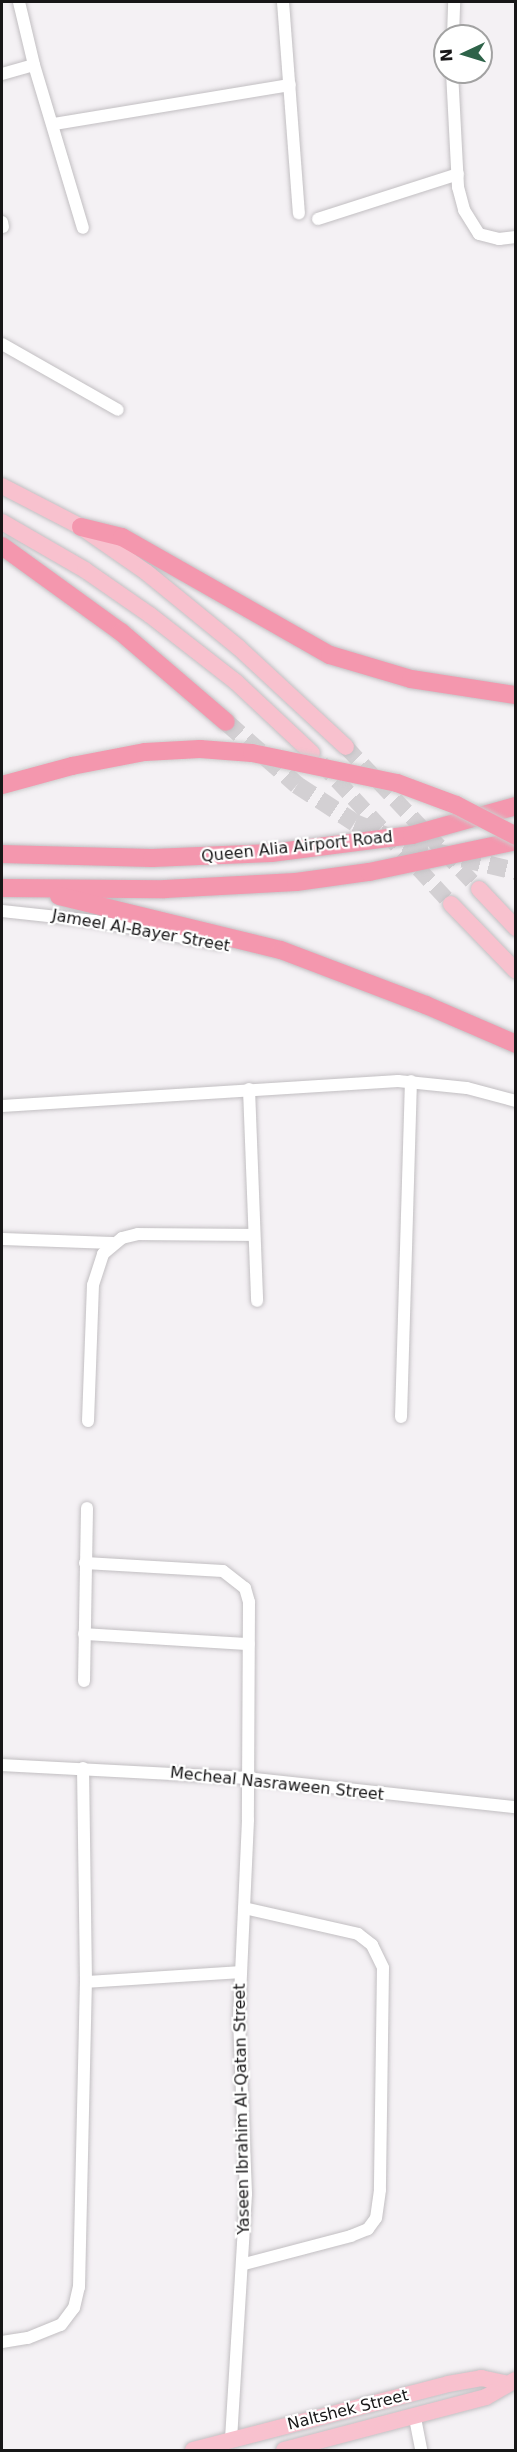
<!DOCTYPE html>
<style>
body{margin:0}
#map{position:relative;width:517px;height:2452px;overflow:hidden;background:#f4f1f4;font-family:"DejaVu Sans",sans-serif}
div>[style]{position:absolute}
.major-tunnel>*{height:16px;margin-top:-8px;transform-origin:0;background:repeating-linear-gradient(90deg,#d3d0d3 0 16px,transparent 0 24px)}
.highway-tunnel>*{height:18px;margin-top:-9px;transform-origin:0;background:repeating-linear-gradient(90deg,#d3d0d3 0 18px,transparent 0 27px)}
.roads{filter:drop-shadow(0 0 2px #c2bfc2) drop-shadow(0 0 2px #c2bfc2)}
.minor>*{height:12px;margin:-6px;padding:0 6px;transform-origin:6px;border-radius:6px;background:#fff}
.major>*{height:16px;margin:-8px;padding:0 8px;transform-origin:8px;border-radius:8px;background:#f8c1ce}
.highway>*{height:18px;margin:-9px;padding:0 9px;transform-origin:9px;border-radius:9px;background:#f497ae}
.bridges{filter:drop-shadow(0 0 2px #ccc) drop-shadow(0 0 2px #ccc)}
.highway-bridge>*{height:18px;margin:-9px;padding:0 9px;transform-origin:9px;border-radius:9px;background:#f497ae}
span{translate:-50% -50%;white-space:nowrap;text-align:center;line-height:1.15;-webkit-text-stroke:4.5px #fff;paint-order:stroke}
.street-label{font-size:16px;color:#171617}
.frame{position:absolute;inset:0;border:3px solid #171617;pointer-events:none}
.north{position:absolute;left:433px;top:24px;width:60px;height:60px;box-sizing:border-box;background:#fff;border:2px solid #a2a2a2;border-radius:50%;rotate:266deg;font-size:16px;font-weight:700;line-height:24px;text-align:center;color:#171617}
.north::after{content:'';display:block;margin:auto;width:21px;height:27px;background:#2e6349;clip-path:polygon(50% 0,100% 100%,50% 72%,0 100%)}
</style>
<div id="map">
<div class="major-tunnel">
<div style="left:346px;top:747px;width:195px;rotate:46.9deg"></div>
<div style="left:321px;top:763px;width:192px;rotate:47.3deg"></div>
</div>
<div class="highway-tunnel">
<div style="left:226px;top:722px;width:95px;rotate:41.6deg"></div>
<div style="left:297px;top:785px;width:69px;rotate:33.2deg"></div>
<div style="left:355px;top:823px;width:60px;rotate:22.7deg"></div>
<div style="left:410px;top:846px;width:109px;rotate:13.3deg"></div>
</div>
<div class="roads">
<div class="minor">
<div style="left:19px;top:2px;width:65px;rotate:76.6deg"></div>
<div style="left:34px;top:65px;width:170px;rotate:73.3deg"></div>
<div style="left:283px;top:2px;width:212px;rotate:85.7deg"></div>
<div style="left:453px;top:36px;width:34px;rotate:-88deg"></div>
<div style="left:452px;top:72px;width:115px;rotate:87deg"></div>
<div style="left:458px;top:187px;width:24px;rotate:75deg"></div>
<div style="left:464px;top:210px;width:28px;rotate:58deg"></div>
<div style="left:479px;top:234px;width:21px;rotate:14deg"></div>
<div style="left:499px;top:239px;width:17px;rotate:-7deg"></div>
<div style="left:2px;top:74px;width:33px;rotate:-16deg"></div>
<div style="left:54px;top:124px;width:239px;rotate:-9.4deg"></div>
<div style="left:318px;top:219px;width:147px;rotate:-17.8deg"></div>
<div style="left:2px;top:222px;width:5px;rotate:79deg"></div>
<div style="left:2px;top:344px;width:133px;rotate:29.6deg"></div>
<div style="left:2px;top:911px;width:93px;rotate:6.2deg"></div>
<div style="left:94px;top:921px;width:128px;rotate:10.3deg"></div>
<div style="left:249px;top:1089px;width:212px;rotate:87.8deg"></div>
<div style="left:2px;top:1106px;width:397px;rotate:-3.6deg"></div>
<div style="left:398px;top:1081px;width:69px;rotate:5.8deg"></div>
<div style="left:467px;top:1088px;width:51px;rotate:14.9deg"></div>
<div style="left:2px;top:1239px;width:111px;rotate:2.1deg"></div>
<div style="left:401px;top:1417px;width:336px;rotate:-88.3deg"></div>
<div style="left:88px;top:1421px;width:136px;rotate:-87.9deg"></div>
<div style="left:93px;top:1285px;width:33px;rotate:-72deg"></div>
<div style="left:103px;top:1254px;width:25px;rotate:-40deg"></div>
<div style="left:122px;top:1238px;width:16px;rotate:-14deg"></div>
<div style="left:138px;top:1234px;width:116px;rotate:0.5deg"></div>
<div style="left:85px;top:1563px;width:138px;rotate:3.3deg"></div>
<div style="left:223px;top:1571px;width:28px;rotate:38deg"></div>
<div style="left:245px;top:1588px;width:15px;rotate:74deg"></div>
<div style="left:249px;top:1602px;width:218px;rotate:90.3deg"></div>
<div style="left:248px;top:1820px;width:199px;rotate:92.6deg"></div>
<div style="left:239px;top:2019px;width:175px;rotate:87.7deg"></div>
<div style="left:246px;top:2194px;width:245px;rotate:93.5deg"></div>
<div style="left:84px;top:1634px;width:165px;rotate:3.5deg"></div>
<div style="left:84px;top:1681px;width:173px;rotate:-89deg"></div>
<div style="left:2px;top:1765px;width:245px;rotate:3deg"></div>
<div style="left:247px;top:1778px;width:271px;rotate:6.2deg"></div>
<div style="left:244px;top:1908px;width:117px;rotate:12.8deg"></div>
<div style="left:358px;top:1934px;width:18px;rotate:38deg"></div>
<div style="left:372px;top:1945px;width:25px;rotate:64deg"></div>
<div style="left:383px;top:1968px;width:222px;rotate:90.8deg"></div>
<div style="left:380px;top:2190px;width:28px;rotate:98deg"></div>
<div style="left:376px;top:2218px;width:14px;rotate:126deg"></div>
<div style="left:368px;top:2229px;width:18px;rotate:158deg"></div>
<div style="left:351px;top:2236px;width:111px;rotate:165.3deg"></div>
<div style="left:86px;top:1982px;width:154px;rotate:-3.7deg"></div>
<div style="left:2px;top:2342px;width:26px;rotate:-9deg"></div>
<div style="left:28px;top:2338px;width:35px;rotate:-22deg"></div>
<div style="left:61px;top:2325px;width:21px;rotate:-53deg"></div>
<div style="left:74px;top:2308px;width:22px;rotate:-77deg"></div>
<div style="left:79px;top:2287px;width:305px;rotate:-88.7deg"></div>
<div style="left:86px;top:1982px;width:214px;rotate:-90.8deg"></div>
<div style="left:415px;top:2418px;width:33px;rotate:79deg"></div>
</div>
<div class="major">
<div style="left:2px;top:486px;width:89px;rotate:27.4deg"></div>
<div style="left:81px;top:527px;width:79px;rotate:34.7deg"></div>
<div style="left:146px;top:572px;width:119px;rotate:39.2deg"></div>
<div style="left:238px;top:647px;width:147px;rotate:42.8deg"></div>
<div style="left:2px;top:522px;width:96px;rotate:30deg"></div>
<div style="left:85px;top:570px;width:79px;rotate:34.7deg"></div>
<div style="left:150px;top:615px;width:109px;rotate:37.9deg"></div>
<div style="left:236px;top:682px;width:104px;rotate:43.1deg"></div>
<div style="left:479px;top:889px;width:54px;rotate:46.5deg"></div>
<div style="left:451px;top:904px;width:93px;rotate:45.9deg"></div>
<div style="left:193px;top:2450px;width:263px;rotate:-14.5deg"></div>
<div style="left:448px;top:2384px;width:34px;rotate:-10deg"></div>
<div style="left:481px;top:2378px;width:24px;rotate:12deg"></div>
<div style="left:284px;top:2450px;width:209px;rotate:-14.7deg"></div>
<div style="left:486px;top:2397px;width:34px;rotate:-30deg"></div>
</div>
<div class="highway">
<div style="left:81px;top:527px;width:42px;rotate:13.7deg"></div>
<div style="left:122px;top:537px;width:239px;rotate:29.6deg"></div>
<div style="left:330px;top:655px;width:84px;rotate:16.5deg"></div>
<div style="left:411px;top:679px;width:106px;rotate:8.7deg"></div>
<div style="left:2px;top:546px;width:147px;rotate:35.9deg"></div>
<div style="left:121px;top:632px;width:138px;rotate:40.6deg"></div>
<div style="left:2px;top:854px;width:150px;rotate:1.5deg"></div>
<div style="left:152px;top:858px;width:119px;rotate:-2.4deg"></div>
<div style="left:271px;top:853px;width:142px;rotate:-7.3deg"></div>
<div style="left:412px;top:835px;width:108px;rotate:-15.6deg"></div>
<div style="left:2px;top:888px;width:163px;rotate:0.4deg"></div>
<div style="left:165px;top:889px;width:131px;rotate:-3.1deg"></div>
<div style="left:296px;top:882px;width:74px;rotate:-7.8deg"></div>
<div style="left:369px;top:872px;width:150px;rotate:-11.9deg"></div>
<div style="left:59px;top:896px;width:228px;rotate:13.7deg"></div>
<div style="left:281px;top:950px;width:155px;rotate:20.8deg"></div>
<div style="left:426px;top:1005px;width:98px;rotate:23.4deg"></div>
</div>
</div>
<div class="bridges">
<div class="highway-bridge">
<div style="left:2px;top:785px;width:73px;rotate:-15.2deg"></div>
<div style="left:72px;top:766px;width:74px;rotate:-10.9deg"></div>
<div style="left:145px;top:752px;width:55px;rotate:-3.1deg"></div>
<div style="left:200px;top:749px;width:52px;rotate:4.4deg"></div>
<div style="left:252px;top:753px;width:148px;rotate:11.7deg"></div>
<div style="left:397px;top:783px;width:63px;rotate:20.4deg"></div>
<div style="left:456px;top:805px;width:68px;rotate:27.3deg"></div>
</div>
</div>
<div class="street-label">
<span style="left:297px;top:847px;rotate:-6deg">Queen Alia Airport Road</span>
<span style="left:141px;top:931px;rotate:10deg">Jameel Al-Bayer Street</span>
<span style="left:277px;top:1784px;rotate:6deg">Mecheal Nasraween Street</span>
<span style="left:242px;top:2109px;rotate:-91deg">Yaseen Ibrahim Al-Qatan Street</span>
<span style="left:348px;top:2410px;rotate:-14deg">Naltshek Street</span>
</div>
<div class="frame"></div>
<div class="north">N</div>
</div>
